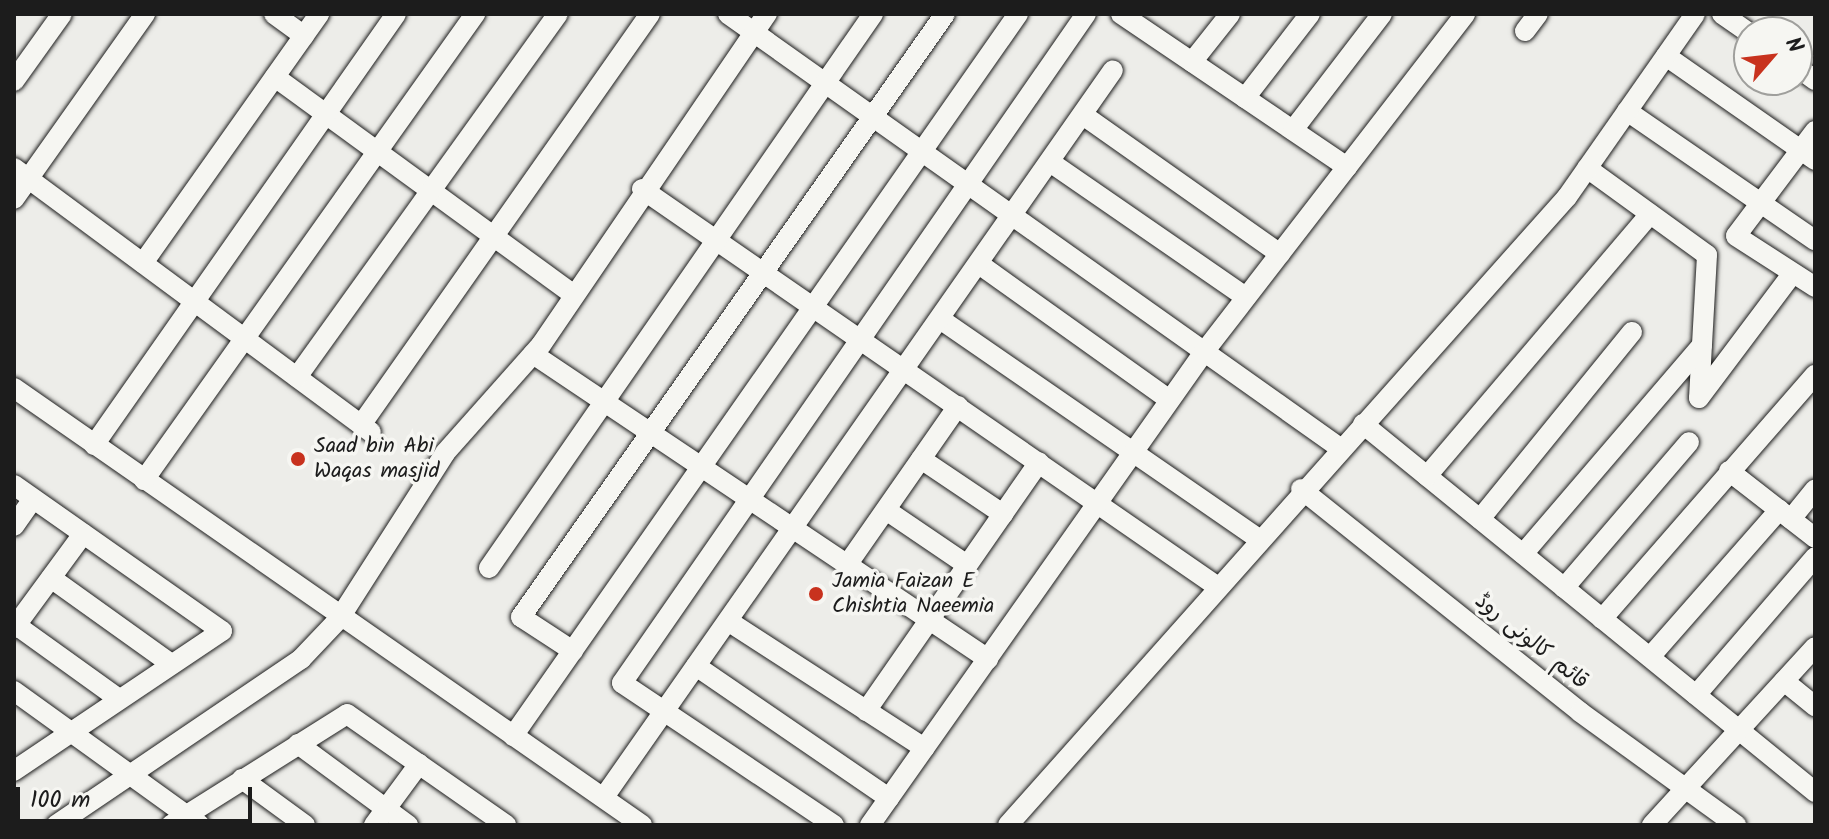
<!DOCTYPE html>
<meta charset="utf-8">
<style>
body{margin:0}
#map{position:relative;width:1829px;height:839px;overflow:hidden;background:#edede9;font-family:Kalam,"Playpen Sans Arabic",sans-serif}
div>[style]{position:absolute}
.roads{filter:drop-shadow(0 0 2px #1c1c1c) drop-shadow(0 0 2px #1c1c1c)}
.minor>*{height:20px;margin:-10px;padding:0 10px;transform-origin:10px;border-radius:10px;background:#f6f6f2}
.dots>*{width:22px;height:22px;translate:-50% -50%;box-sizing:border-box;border:4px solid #f6f6f2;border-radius:50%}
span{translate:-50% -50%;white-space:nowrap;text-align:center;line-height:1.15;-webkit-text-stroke:7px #f6f6f2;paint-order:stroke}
.poi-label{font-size:22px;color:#1c1c1c}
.left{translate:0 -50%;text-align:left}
.street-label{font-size:22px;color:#1c1c1c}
.frame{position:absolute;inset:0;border:16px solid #1c1c1c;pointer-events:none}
.north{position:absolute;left:1733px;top:16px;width:80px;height:80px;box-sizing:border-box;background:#f6f6f2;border:2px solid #9f9f9c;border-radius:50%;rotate:62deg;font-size:22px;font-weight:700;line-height:32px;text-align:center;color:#1c1c1c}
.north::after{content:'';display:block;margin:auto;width:28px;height:36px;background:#c8321e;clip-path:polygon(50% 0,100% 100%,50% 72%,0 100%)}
.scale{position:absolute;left:16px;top:787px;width:236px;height:36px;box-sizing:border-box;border:4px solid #1c1c1c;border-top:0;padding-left:10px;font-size:24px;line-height:28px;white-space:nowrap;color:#1c1c1c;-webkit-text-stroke:6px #f6f6f2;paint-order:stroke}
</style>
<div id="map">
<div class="roads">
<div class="minor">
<div style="left:274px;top:14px;width:37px;rotate:36deg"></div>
<div style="left:728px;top:14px;width:750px;rotate:35.34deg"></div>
<div style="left:1121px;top:14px;width:273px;rotate:34.1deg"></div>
<div style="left:1722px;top:14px;width:33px;rotate:35deg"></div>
<div style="left:1525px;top:31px;width:21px;rotate:-53deg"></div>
<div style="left:1666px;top:56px;width:182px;rotate:34.9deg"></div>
<div style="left:1192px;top:62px;width:61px;rotate:-51.6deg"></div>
<div style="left:1797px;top:67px;width:22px;rotate:36deg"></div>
<div style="left:275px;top:77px;width:370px;rotate:36.1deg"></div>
<div style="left:14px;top:81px;width:82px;rotate:-54.4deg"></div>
<div style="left:1245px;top:98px;width:106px;rotate:-52.3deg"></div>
<div style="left:1627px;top:111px;width:228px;rotate:34.5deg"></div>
<div style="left:1083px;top:115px;width:241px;rotate:35.2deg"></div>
<div style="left:1293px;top:130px;width:146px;rotate:-52.5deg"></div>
<div style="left:1815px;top:131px;width:131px;rotate:127deg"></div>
<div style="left:1736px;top:236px;width:94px;rotate:32.8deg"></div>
<div style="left:1050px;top:162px;width:238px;rotate:34.6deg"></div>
<div style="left:14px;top:168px;width:444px;rotate:36.5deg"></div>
<div style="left:1587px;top:168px;width:148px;rotate:35.9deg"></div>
<div style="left:1707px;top:255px;width:143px;rotate:93.2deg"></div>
<div style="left:1699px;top:398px;width:156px;rotate:-53.1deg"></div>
<div style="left:642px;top:189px;width:697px;rotate:34.65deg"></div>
<div style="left:14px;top:199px;width:227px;rotate:-54.7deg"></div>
<div style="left:143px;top:263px;width:305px;rotate:-54.7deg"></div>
<div style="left:979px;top:264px;width:234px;rotate:35.5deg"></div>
<div style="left:940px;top:319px;width:386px;rotate:34.6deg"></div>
<div style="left:533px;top:354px;width:548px;rotate:33.84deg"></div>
<div style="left:297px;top:377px;width:447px;rotate:-54.3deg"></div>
<div style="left:14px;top:388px;width:765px;rotate:34.83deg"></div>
<div style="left:1363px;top:424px;width:583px;rotate:39.15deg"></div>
<div style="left:361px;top:425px;width:502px;rotate:-54.89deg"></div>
<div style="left:94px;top:445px;width:526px;rotate:-54.98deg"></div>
<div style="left:921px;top:459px;width:99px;rotate:33.9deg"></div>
<div style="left:1729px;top:471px;width:109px;rotate:37.9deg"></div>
<div style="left:1427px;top:476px;width:344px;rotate:-49.6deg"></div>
<div style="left:144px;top:480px;width:572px;rotate:-54.61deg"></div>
<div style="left:14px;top:485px;width:254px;rotate:35.1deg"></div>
<div style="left:222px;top:631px;width:251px;rotate:146.1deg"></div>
<div style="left:1301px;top:489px;width:357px;rotate:38.6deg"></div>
<div style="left:1580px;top:712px;width:193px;rotate:35.9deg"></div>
<div style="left:886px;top:510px;width:98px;rotate:34.2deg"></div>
<div style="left:1480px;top:519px;width:241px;rotate:-50.9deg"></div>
<div style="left:1791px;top:519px;width:38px;rotate:-51deg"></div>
<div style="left:14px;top:526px;width:33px;rotate:-55deg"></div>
<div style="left:1523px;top:554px;width:275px;rotate:-49.4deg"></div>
<div style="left:847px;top:565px;width:194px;rotate:-55.1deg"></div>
<div style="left:489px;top:568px;width:674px;rotate:-55.27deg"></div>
<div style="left:51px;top:578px;width:148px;rotate:35.6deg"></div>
<div style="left:1564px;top:588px;width:192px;rotate:-49.4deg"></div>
<div style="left:1602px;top:619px;width:324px;rotate:-48.9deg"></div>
<div style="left:728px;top:621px;width:234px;rotate:32.9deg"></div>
<div style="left:16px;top:625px;width:127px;rotate:35.7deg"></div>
<div style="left:14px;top:628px;width:117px;rotate:-53.7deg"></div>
<div style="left:573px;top:651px;width:62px;rotate:-146.8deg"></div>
<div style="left:521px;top:617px;width:737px;rotate:-54.89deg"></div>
<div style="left:1650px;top:657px;width:196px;rotate:-48.7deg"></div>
<div style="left:696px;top:666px;width:234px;rotate:34.4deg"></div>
<div style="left:1784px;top:681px;width:40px;rotate:39deg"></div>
<div style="left:14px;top:691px;width:229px;rotate:35.8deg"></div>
<div style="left:1696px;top:695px;width:182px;rotate:-49.2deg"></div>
<div style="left:866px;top:711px;width:303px;rotate:-55.2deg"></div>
<div style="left:513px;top:736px;width:881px;rotate:-55.03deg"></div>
<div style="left:298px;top:744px;width:137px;rotate:36.4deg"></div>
<div style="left:242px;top:779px;width:78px;rotate:36.1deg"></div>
<div style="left:604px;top:797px;width:887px;rotate:-55deg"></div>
<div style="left:56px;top:825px;width:296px;rotate:-34.1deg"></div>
<div style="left:301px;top:659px;width:55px;rotate:-46.5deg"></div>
<div style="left:339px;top:619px;width:197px;rotate:-57.4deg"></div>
<div style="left:445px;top:453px;width:144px;rotate:-48.4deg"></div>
<div style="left:541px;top:345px;width:401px;rotate:-55.7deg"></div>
<div style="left:171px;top:825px;width:208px;rotate:-32.2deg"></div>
<div style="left:347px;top:714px;width:194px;rotate:34.9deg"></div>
<div style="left:374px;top:825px;width:76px;rotate:-53.6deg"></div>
<div style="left:834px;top:825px;width:255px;rotate:-146.2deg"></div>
<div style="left:622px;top:683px;width:814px;rotate:-55.26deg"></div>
<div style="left:870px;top:825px;width:579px;rotate:-54.77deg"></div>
<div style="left:1204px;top:352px;width:427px;rotate:-52.3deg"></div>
<div style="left:1008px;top:825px;width:841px;rotate:-48.33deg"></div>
<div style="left:1567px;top:197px;width:223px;rotate:-55deg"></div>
<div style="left:1652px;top:825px;width:241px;rotate:-47.5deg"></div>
</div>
</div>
<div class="dots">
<div style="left:298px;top:459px;background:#c8321e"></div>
<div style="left:816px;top:594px;background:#c8321e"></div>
</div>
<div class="poi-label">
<span class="left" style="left:314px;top:459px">Saad bin Abi<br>Waqas masjid</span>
<span class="left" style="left:832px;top:594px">Jamia Faizan E<br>Chishtia Naeemia</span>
</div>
<div class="street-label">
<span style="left:1531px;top:642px;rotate:39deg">قائم کالونی روڈ</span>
</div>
<div class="frame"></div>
<div class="north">N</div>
<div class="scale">100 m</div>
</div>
